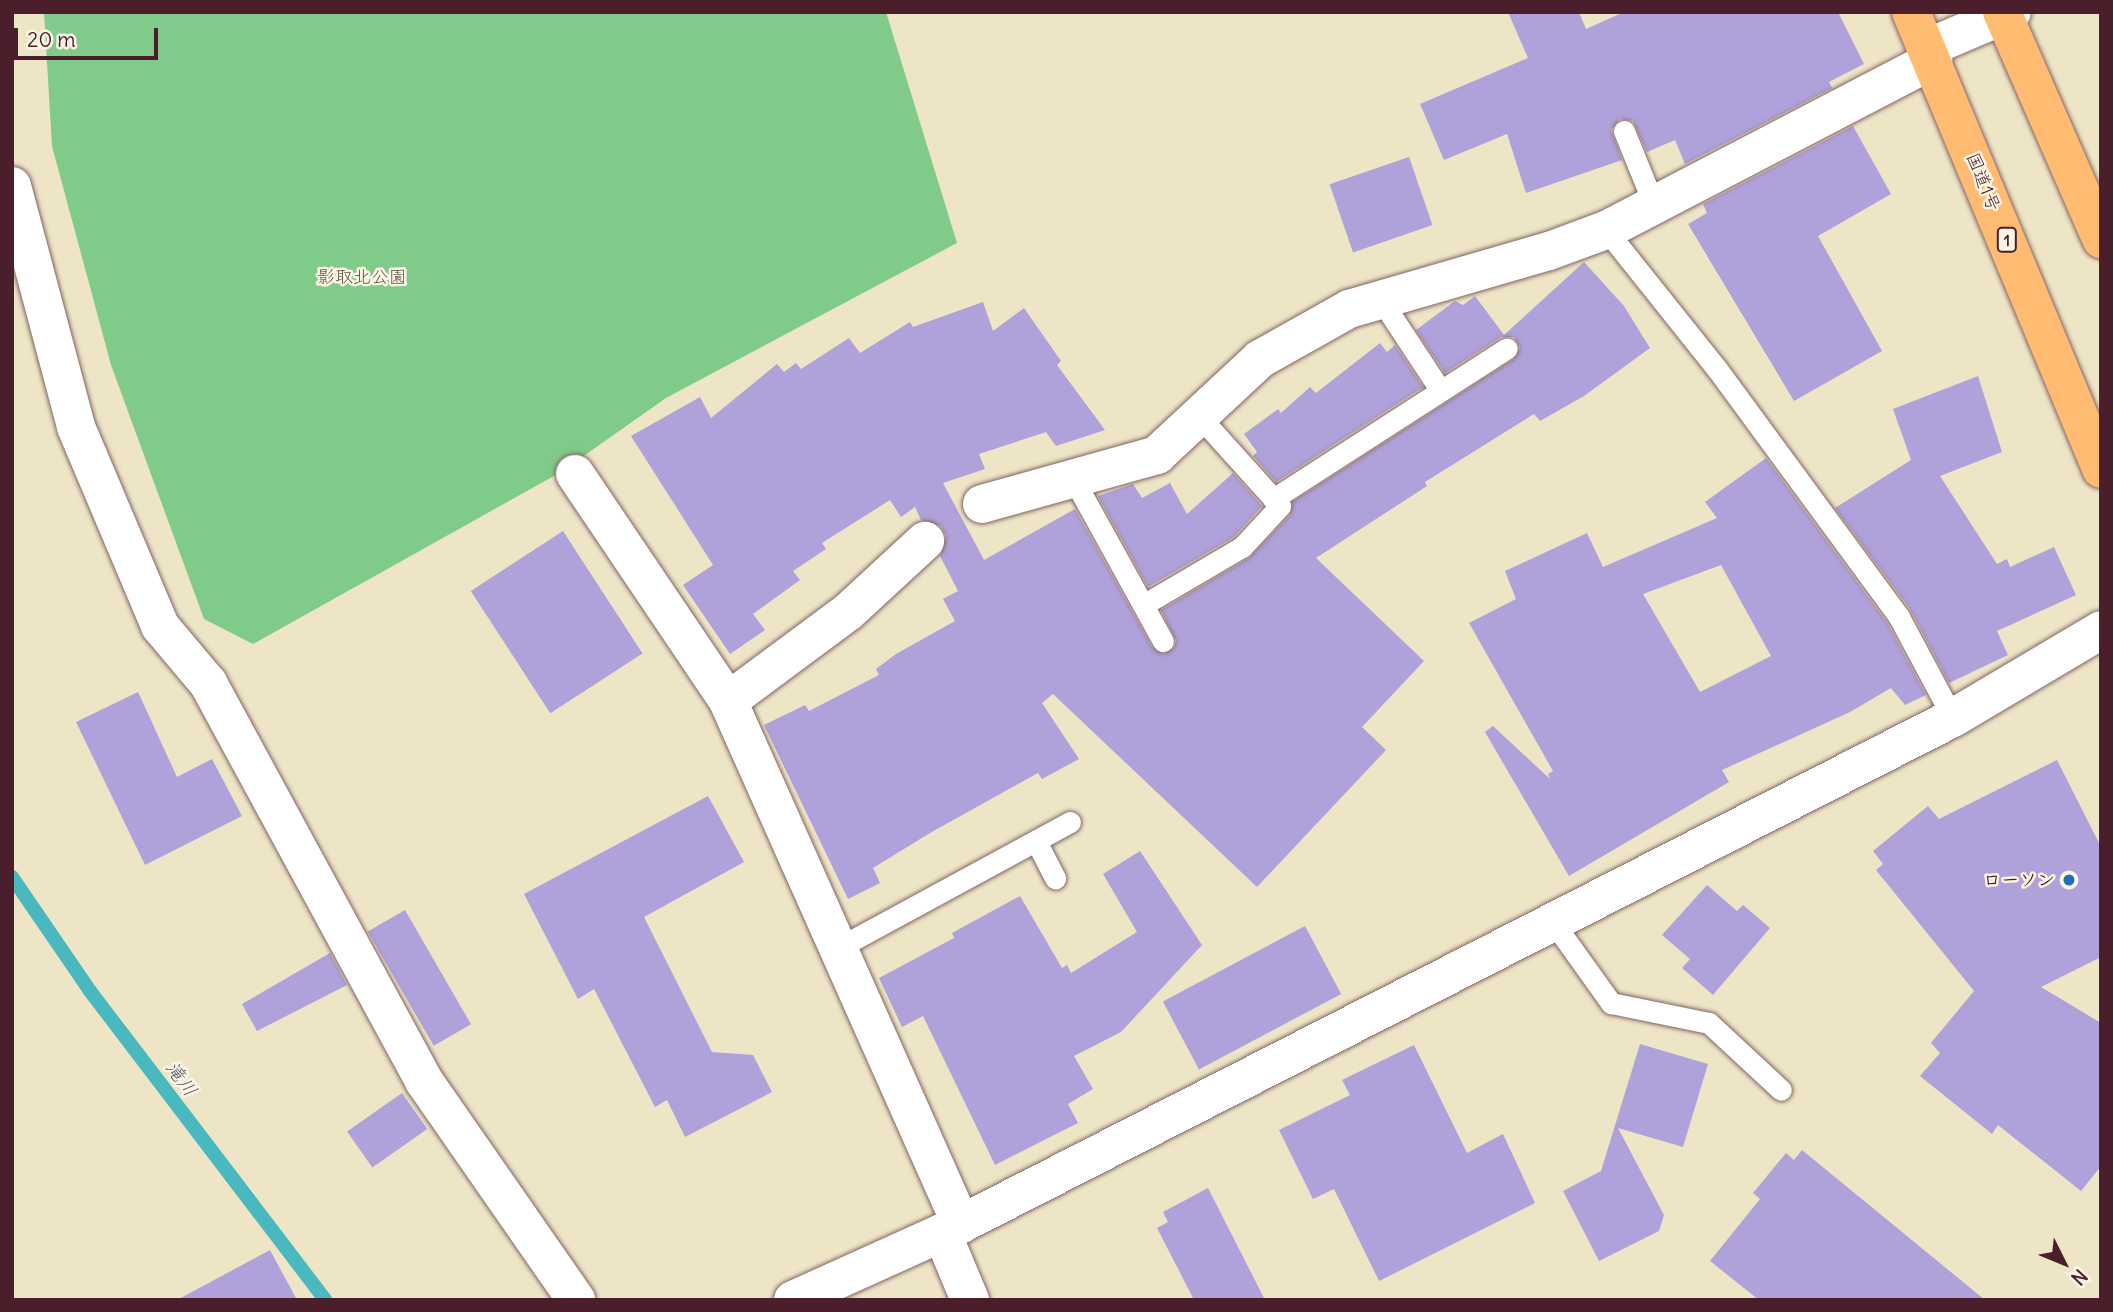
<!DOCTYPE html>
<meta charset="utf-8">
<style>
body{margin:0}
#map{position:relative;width:2113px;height:1312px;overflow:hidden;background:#eee5c7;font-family:Delius,"Klee One",sans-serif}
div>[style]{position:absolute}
.green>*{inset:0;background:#80cb89}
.stream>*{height:14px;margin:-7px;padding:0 7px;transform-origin:7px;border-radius:7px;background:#4ab9bf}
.building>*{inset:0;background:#afa1da;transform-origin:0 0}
.roads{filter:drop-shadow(0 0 2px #836462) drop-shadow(0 0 2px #836462)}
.service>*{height:21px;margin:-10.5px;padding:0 10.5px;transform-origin:10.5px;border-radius:10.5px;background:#fff}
.minor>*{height:38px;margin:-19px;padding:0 19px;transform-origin:19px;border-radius:19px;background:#fff}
.tertiary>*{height:38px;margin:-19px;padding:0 19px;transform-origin:19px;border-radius:19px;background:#fff}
.trunk>*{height:38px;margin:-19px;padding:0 19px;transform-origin:19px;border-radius:19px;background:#ffbb71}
.dots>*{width:19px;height:19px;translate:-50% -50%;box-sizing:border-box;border:4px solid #fcf5e5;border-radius:50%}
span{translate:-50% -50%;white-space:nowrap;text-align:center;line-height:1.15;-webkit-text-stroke:5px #fcf5e5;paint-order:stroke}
.shield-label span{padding:2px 5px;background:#fcf5e5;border:2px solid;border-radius:5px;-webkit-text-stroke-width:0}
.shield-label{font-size:16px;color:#4a1f2b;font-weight:700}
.street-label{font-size:18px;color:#4a1f2b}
.park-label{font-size:18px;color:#5a5347}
.poi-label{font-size:18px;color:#4a1f2b;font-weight:700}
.right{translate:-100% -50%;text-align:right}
.water-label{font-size:19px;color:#4a555f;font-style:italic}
.frame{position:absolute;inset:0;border:14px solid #4a1f2b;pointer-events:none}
.north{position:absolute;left:2029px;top:1228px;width:70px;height:70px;-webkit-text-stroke:5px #fcf5e5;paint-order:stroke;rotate:133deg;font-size:19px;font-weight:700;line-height:28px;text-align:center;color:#4a1f2b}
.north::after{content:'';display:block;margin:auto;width:24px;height:32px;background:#4a1f2b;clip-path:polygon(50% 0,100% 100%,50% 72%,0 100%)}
.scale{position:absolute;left:14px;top:28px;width:144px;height:32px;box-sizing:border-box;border:4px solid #4a1f2b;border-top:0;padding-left:9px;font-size:21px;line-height:24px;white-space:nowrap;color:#4a1f2b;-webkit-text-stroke:5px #fcf5e5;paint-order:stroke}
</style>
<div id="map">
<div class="green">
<div style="clip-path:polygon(44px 12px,886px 12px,957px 243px,666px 398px,561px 472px,253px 644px,204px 619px,111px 365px,52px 146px)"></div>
</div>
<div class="stream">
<div style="left:12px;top:877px;width:138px;rotate:55.6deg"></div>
<div style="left:90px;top:991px;width:388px;rotate:52.7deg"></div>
</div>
<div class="building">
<div style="clip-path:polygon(1508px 12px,1579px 12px,1586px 29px,1624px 12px,1838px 12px,1864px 64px,1829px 82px,1832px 88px,1685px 164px,1675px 140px,1647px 152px,1633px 121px,1620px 119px,1611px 130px,1622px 160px,1526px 193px,1507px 134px,1444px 160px,1420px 104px,1528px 58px)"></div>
<div style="clip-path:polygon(1853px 126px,1891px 194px,1818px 236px,1882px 351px,1794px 401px,1688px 224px,1707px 213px,1703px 204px)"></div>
<div style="left:1409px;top:157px;width:72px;height:84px;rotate:71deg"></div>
<div style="clip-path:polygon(1584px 262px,1624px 306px,1650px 348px,1584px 396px,1540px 421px,1534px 414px,1425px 482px,1427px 486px,1316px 558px,1424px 661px,1362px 727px,1386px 750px,1257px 887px,1053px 694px,1042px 703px,1079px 759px,1042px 779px,1038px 773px,930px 833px,873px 868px,880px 883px,848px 899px,764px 725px,805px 705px,809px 711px,879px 675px,876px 669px,896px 654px,955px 621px,943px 599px,958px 591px,940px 556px,946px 536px,941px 526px,921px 520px,915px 507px,901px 517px,890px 500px,822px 543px,826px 549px,793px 571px,800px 580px,753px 614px,765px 630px,730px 654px,683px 585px,713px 565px,631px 436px,700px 397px,711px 418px,777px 364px,784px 372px,796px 363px,801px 369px,849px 338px,860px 353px,910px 322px,913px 327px,983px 302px,993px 331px,1024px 308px,1061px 361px,1057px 365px,1105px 430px,1056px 446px,1046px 432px,979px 454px,985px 469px,943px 483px,984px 560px,1075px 509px,1152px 647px,1163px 654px,1174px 648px,1176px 641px,1161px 610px,1249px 558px,1290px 515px,1292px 502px,1514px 359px,1520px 348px,1514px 337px,1501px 337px,1445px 373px,1416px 330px,1455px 301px,1463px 305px,1475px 296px,1504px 335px)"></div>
<div style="clip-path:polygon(1380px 343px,1387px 352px,1395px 345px,1423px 387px,1276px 482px,1253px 456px,1257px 452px,1244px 434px,1278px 409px,1281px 413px,1310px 387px,1316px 393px)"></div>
<div style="clip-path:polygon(1978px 376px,2002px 452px,1940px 476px,1997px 564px,2007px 559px,2010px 567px,2054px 547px,2076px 595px,1997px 631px,2008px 655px,1949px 683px,1910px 609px,1835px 508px,1911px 460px,1893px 409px)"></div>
<div style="clip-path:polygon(evenodd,1766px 458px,1888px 624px,1926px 695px,1905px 705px,1891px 688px,1850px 712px,1722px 770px,1729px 782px,1569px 876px,1485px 732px,1493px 726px,1550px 779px,1548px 774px,1553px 771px,1469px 623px,1516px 599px,1505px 571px,1587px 533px,1603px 567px,1717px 518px,1705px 502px,1766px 458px,1721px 565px,1771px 656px,1700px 692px,1643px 594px,1721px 565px)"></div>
<div style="clip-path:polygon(1233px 473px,1262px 506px,1234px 537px,1148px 587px,1098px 496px,1133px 484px,1142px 498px,1170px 483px,1187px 514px)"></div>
<div style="left:563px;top:531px;width:146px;height:110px;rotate:57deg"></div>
<div style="clip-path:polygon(138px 692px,177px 777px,212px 759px,242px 816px,145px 865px,76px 722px)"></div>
<div style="clip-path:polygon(2057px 760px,2101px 847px,2101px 957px,2041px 987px,2101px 1023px,2101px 1166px,2081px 1191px,1998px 1125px,1992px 1134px,1920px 1076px,1940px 1053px,1931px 1043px,1974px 991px,1876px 870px,1883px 864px,1873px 851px,1928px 806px,1939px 819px)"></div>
<div style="clip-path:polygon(708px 796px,744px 862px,644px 917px,712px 1052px,753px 1055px,772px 1092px,685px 1137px,667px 1100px,655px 1107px,594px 989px,578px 999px,524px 894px)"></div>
<div style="clip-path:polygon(1140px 851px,1202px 945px,1121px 1032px,1074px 1056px,1093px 1089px,1068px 1104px,1078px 1123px,995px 1165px,923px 1016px,902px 1027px,879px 978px,954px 938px,952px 933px,1020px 896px,1062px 968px,1067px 965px,1071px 973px,1137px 932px,1103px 874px)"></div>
<div style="clip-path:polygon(1707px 885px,1737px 911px,1743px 905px,1770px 928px,1713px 995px,1682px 968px,1690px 959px,1662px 935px)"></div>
<div style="left:405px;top:910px;width:132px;height:43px;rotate:60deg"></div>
<div style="left:1305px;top:926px;width:77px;height:161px;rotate:62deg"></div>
<div style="clip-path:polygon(330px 953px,347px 985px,257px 1031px,242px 1004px)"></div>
<div style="clip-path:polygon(1640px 1044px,1708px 1064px,1683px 1147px,1618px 1128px,1664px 1215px,1659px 1231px,1599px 1261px,1563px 1191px,1601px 1171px)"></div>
<div style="clip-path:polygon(1414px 1045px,1467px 1153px,1503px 1134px,1535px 1203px,1379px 1281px,1334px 1189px,1313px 1199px,1279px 1130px,1350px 1095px,1342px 1080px)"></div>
<div style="left:402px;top:1093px;width:44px;height:67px;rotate:55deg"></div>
<div style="clip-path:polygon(1802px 1150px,1985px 1300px,1759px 1300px,1710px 1261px,1760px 1199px,1753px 1193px,1786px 1153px,1794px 1160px)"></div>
<div style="clip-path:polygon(1208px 1188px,1265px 1300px,1194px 1300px,1157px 1228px,1168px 1222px,1163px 1212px)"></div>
<div style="clip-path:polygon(270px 1250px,297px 1300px,177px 1300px)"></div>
</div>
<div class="roads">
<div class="service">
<div style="left:1624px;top:131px;width:80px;rotate:67.9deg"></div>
<div style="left:1606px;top:230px;width:178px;rotate:51.4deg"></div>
<div style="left:1717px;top:369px;width:308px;rotate:53.7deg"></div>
<div style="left:1899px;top:617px;width:115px;rotate:61.9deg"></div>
<div style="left:1381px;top:300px;width:105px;rotate:56.6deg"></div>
<div style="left:1074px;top:480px;width:184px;rotate:61.1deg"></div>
<div style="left:1273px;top:499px;width:278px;rotate:-32.8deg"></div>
<div style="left:1143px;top:605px;width:115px;rotate:-30.4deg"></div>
<div style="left:1242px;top:547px;width:56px;rotate:-47.2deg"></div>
<div style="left:1280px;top:506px;width:121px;rotate:-132deg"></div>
<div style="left:1036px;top:841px;width:42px;rotate:62.8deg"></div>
<div style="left:1553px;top:922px;width:100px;rotate:54.4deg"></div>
<div style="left:1611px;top:1003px;width:100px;rotate:11.5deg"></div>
<div style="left:1709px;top:1023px;width:98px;rotate:42.9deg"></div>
<div style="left:838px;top:948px;width:264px;rotate:-28.5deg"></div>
</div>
<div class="minor">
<div style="left:1927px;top:48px;width:92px;rotate:-23deg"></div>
<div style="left:12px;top:186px;width:249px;rotate:75.1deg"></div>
<div style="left:76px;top:427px;width:216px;rotate:67.1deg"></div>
<div style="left:160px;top:626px;width:75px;rotate:49.9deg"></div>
<div style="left:208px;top:683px;width:453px;rotate:61.5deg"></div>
<div style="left:424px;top:1081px;width:267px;rotate:55.2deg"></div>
<div style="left:575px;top:474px;width:274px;rotate:56deg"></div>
<div style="left:728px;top:701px;width:573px;rotate:65.99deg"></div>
<div style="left:982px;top:504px;width:182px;rotate:-15.6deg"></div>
<div style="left:1157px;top:455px;width:141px;rotate:-43deg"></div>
<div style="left:1260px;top:359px;width:102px;rotate:-29.3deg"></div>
<div style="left:1349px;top:309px;width:208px;rotate:-16.2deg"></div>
<div style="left:1549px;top:251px;width:61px;rotate:-20.2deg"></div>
<div style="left:1606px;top:230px;width:369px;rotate:-27.5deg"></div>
<div style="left:728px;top:701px;width:149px;rotate:-36.6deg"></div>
<div style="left:848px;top:612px;width:105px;rotate:-42.7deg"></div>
<div style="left:942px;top:1233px;width:73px;rotate:67.3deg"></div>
</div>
<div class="tertiary">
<div style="left:793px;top:1300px;width:184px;rotate:-24.3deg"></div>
<div style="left:961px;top:1224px;width:1114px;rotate:-27.03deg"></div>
<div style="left:1953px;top:718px;width:172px;rotate:-30.7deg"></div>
</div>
<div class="trunk">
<div style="left:1911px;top:12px;width:495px;rotate:67.4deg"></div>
<div style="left:2002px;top:12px;width:248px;rotate:66.4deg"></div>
</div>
</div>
<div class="dots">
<div style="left:2069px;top:880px;background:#1f6fb2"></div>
</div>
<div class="shield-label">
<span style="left:2007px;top:240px">1</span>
</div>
<div class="street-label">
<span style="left:1983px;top:182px;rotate:68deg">国道1号</span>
</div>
<div class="park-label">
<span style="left:362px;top:277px">影取北公園</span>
</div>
<div class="poi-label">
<span class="right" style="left:2055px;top:880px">ローソン</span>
</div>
<div class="water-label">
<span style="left:181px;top:1079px;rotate:53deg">滝川</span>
</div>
<div class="frame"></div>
<div class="north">N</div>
<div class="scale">20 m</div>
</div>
